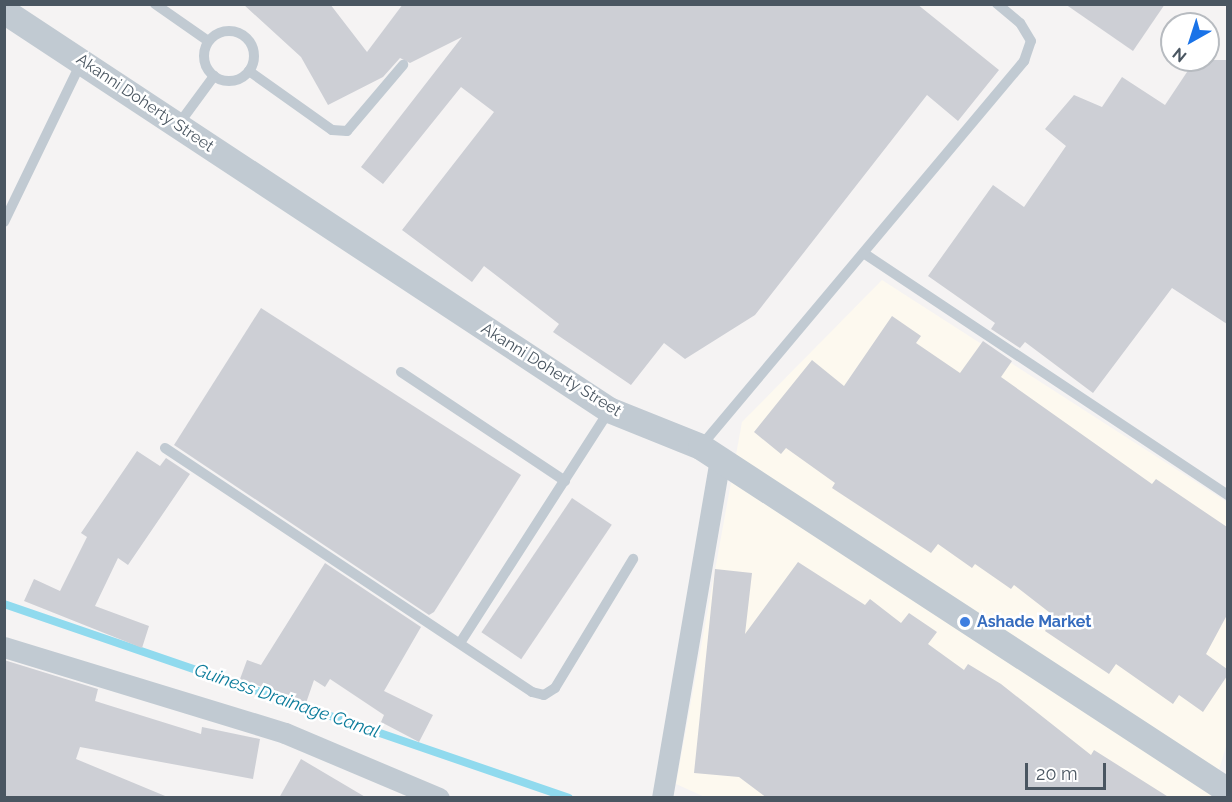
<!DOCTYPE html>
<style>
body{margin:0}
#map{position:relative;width:1232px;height:802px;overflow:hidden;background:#f5f3f3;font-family:Raleway,sans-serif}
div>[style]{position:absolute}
.commercial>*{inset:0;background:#fdf9ef}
.stream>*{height:8px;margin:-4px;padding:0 4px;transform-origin:4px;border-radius:4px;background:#90daee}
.building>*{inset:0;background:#cdcfd5;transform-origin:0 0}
.service>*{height:10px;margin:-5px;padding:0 5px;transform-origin:5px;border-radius:5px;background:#c1cad2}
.service>.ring{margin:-5px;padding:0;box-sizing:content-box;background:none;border:10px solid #c1cad2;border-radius:50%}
.minor>*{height:21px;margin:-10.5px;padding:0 10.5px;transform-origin:10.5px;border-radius:10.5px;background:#c1cad2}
.tertiary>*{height:26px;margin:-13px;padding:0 13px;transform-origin:13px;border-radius:13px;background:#c1cad2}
.dots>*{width:16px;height:16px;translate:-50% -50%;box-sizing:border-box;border:3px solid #fff;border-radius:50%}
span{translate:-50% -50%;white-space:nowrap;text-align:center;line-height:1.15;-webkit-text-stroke:5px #fff;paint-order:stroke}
.street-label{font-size:16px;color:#4a5661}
.shop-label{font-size:16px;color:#366cbe;font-weight:700}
.left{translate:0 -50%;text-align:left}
.water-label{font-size:18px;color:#0c7c9b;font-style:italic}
.frame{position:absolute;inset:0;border:6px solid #4a5661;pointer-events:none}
.north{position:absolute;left:1160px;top:12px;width:60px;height:60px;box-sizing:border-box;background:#fff;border:2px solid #b7bbc0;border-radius:50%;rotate:219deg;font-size:16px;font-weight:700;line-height:24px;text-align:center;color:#4a5661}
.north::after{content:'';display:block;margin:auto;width:21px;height:27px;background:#1a73e8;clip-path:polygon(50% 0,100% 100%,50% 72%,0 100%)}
.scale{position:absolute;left:1025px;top:763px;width:81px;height:27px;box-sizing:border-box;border:3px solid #4a5661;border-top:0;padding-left:8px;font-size:18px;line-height:21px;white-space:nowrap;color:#4a5661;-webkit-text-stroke:4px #fff;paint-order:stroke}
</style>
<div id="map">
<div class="commercial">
<div style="clip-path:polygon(882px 280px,1227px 502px,1227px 743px,1211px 797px,707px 798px,676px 784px,742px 422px)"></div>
</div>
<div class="stream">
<div style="left:4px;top:604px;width:597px;rotate:18.95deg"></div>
</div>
<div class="building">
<div style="clip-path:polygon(243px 4px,330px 4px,367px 52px,403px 4px,917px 4px,999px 70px,958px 121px,927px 95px,755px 315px,685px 359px,664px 343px,631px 385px,553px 332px,559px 324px,484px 266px,472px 282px,402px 230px,494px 112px,461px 87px,383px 184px,361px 167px,462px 37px,410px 63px,400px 58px,383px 77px,328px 105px,301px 57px)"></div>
<div style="clip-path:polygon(1065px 4px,1165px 4px,1133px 51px)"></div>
<div style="clip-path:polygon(1195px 60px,1227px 60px,1227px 324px,1172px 288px,1093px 393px,1025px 342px,1020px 348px,991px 329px,995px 323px,928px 276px,993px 185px,1024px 207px,1066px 146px,1045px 129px,1074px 95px,1102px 107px,1122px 77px,1165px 105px)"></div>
<div style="clip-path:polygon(261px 308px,521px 475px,434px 612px,429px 615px,174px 445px)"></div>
<div style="clip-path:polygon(892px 316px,921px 336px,916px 343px,960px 373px,983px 341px,1012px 361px,1001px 377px,1152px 484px,1156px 479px,1227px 527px,1227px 615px,1206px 654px,1227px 669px,1227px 676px,1203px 712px,1179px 695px,1173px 704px,1116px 664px,1109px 674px,1045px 631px,1054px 616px,1014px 585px,1011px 589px,975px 564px,972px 568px,938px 544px,931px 553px,832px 488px,835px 483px,786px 448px,781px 454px,754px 432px,812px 360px,844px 386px)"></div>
<div style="clip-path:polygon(137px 451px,160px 466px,166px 458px,190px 474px,128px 565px,118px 558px,95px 606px,149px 626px,142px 648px,24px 601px,34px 579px,60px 591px,87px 537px,81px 533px)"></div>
<div style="left:572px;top:498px;width:48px;height:162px;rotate:34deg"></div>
<div style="clip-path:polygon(798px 562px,865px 605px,870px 599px,901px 623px,909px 613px,937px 632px,928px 644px,964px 670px,968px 664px,1001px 684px,1091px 755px,1094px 750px,1170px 798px,767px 798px,739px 777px,694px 773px,715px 569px,752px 573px,745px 634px)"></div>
<div style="clip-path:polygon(325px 563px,421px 627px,384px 691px,433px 715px,419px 742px,381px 722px,384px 715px,330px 679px,325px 687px,314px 680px,306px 703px,240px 679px,247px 660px,261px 665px)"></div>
<div style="clip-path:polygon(4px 660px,98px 689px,95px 701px,201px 734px,202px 727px,260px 739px,253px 779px,80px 747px,76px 759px,170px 798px,4px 798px)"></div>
<div style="clip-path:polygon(301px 759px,367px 798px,279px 798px)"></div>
</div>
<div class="service">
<div style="left:155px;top:4px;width:65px;rotate:34.9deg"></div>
<div class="ring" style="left:204px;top:31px;width:40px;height:40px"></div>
<div style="left:249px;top:71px;width:102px;rotate:35.4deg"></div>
<div style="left:332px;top:130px;width:15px;rotate:4deg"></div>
<div style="left:347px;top:131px;width:87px;rotate:-49.7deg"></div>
<div style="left:178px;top:125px;width:61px;rotate:-53.7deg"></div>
<div style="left:4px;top:222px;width:179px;rotate:-64.2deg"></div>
<div style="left:865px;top:254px;width:436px;rotate:33.6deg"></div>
<div style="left:401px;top:372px;width:197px;rotate:33.6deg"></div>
<div style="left:701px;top:446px;width:503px;rotate:-50deg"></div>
<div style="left:1024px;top:61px;width:21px;rotate:-71deg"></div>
<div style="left:1031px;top:41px;width:21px;rotate:-121deg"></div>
<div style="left:1020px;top:23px;width:30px;rotate:-140deg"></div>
<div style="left:165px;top:448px;width:441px;rotate:33.6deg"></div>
<div style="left:532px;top:692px;width:12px;rotate:14deg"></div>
<div style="left:544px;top:695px;width:13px;rotate:-32deg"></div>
<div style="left:555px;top:688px;width:151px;rotate:-58.8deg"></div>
<div style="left:460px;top:643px;width:276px;rotate:-57.3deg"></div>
</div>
<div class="minor">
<div style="left:4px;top:647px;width:294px;rotate:17deg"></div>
<div style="left:285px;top:733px;width:167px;rotate:22.9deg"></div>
<div style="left:662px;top:798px;width:344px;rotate:-80.3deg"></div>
</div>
<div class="tertiary">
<div style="left:4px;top:11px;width:725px;rotate:33.41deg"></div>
<div style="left:609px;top:410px;width:99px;rotate:21.9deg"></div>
<div style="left:701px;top:447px;width:629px;rotate:33.13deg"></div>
</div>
<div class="dots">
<div style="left:965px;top:622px;background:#3f7fe0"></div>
</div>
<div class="street-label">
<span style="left:145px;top:103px;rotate:34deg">Akanni Doherty Street</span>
<span style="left:551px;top:370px;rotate:32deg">Akanni Doherty Street</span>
</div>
<div class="shop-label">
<span class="left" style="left:977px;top:622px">Ashade Market</span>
</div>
<div class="water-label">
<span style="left:287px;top:701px;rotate:19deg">Guiness Drainage Canal</span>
</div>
<div class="frame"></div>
<div class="north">N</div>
<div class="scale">20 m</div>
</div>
